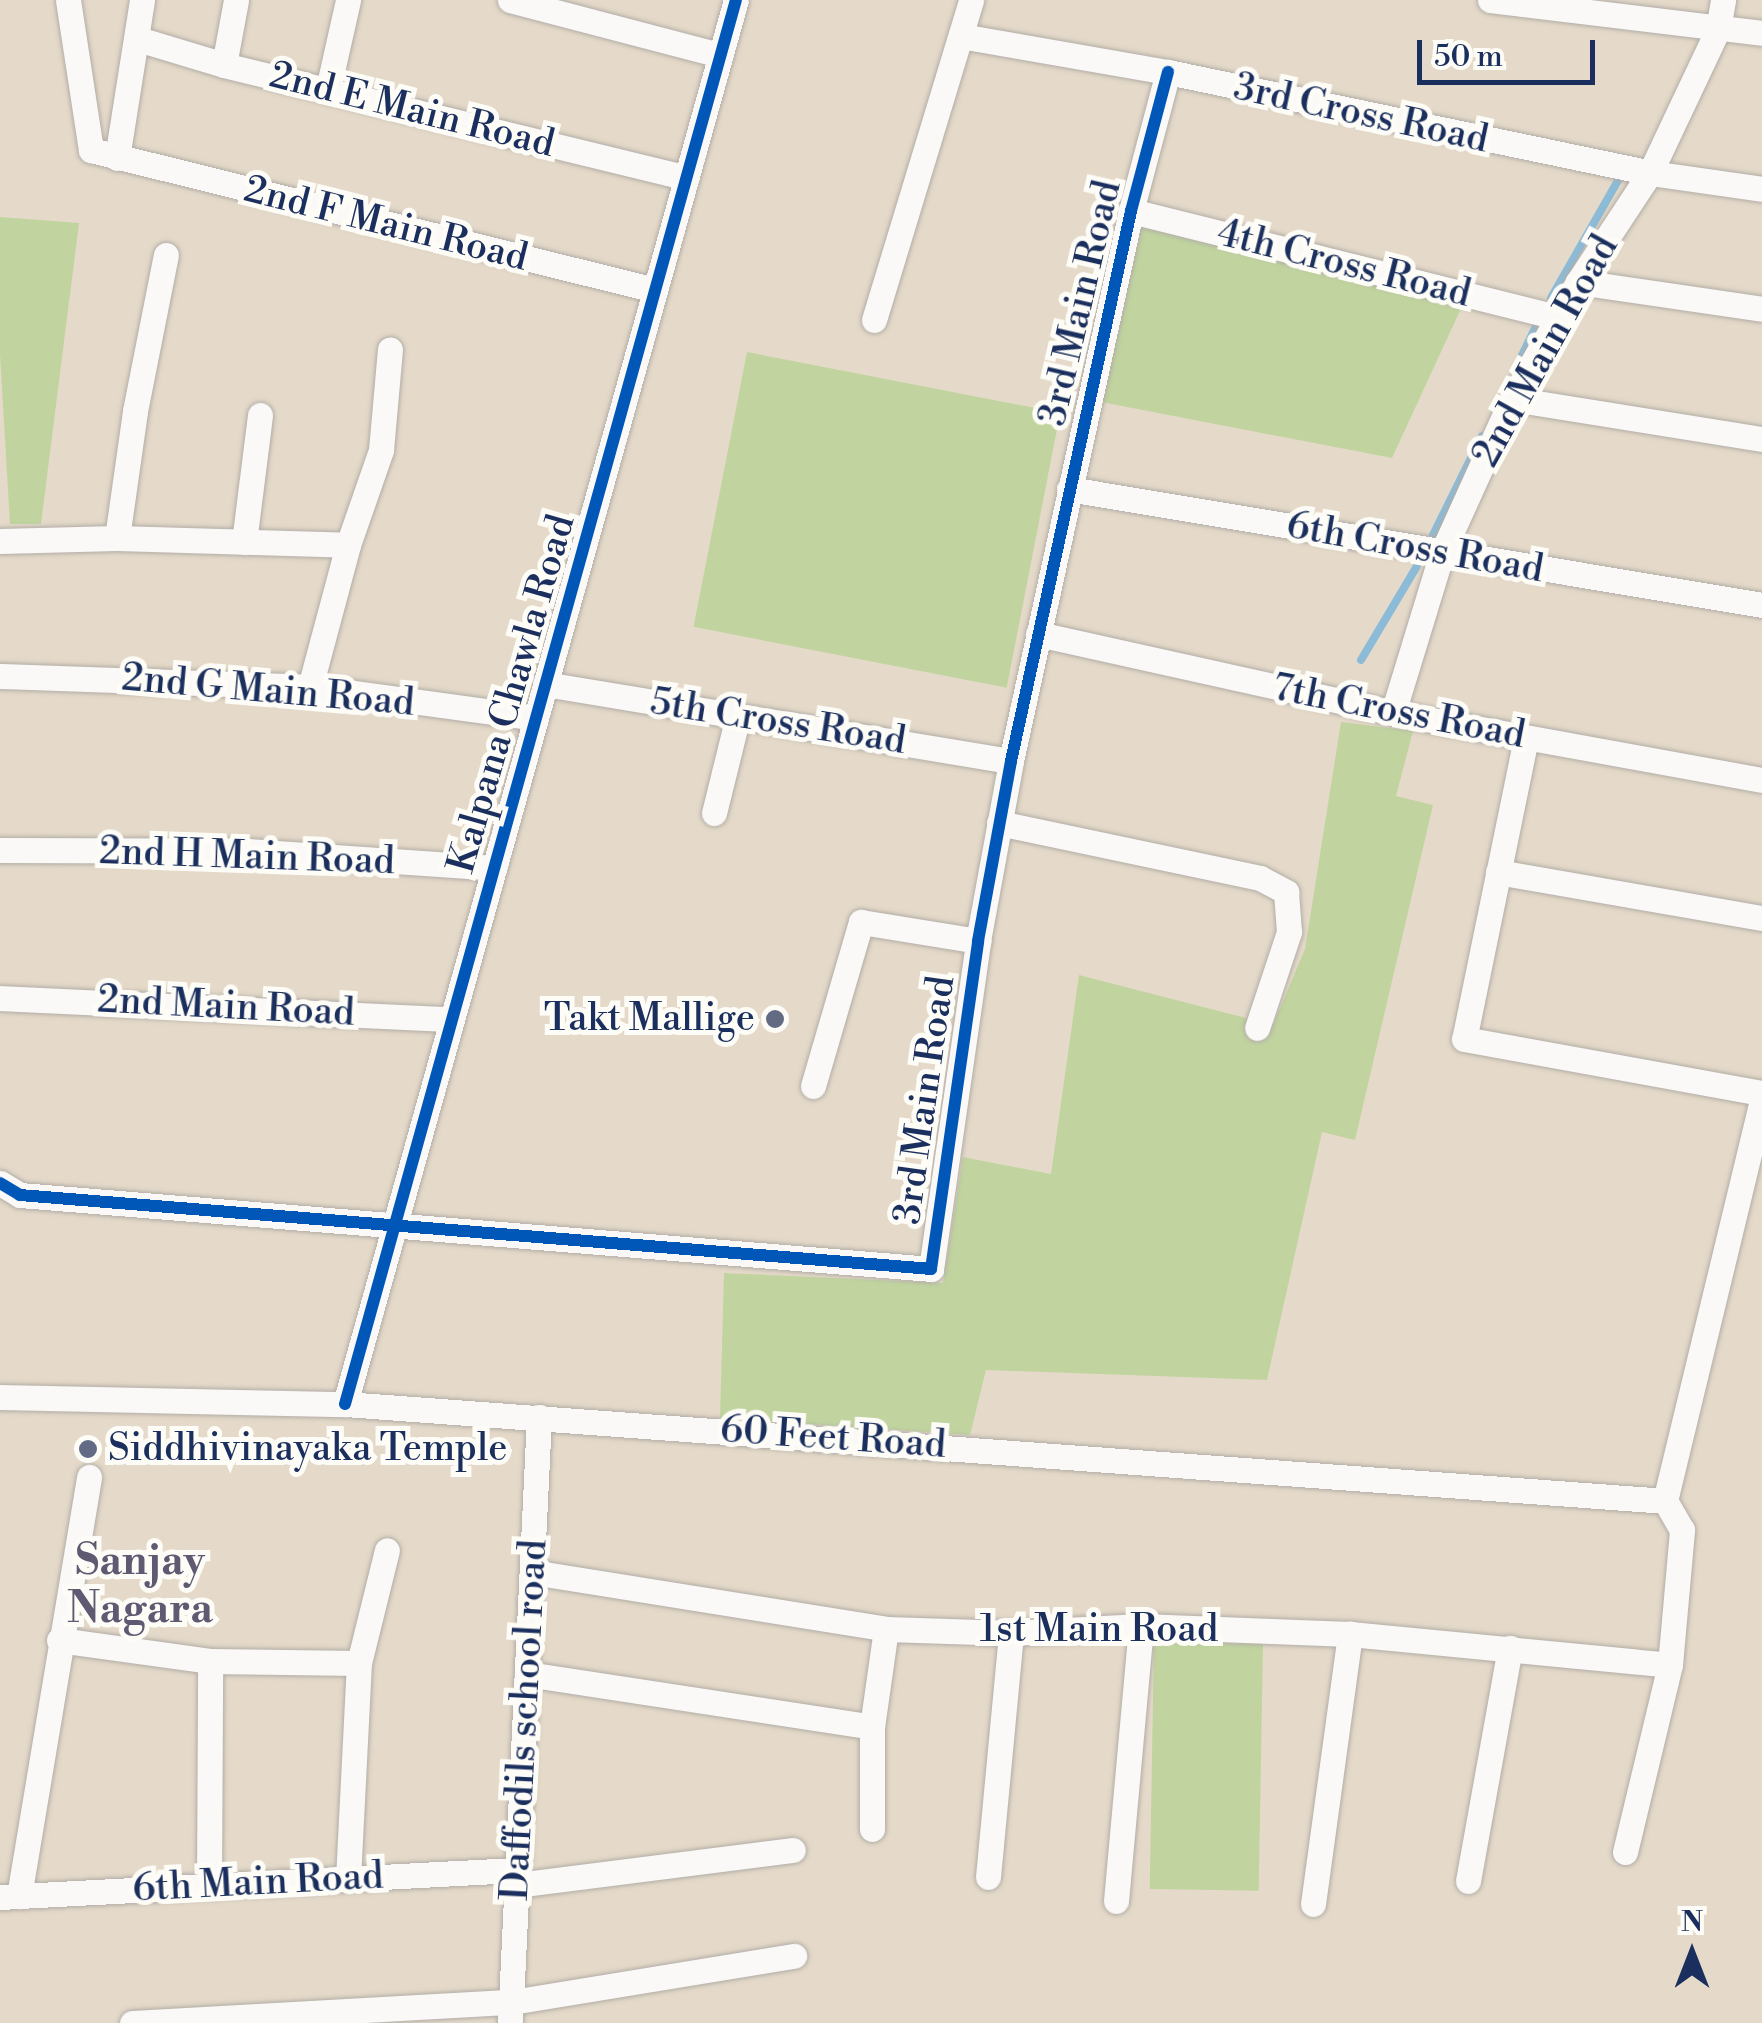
<!DOCTYPE html>
<style>
body{margin:0}
#map{position:relative;width:1762px;height:2023px;overflow:hidden;background:#e5dac9;font-family:"Libre Bodoni",serif}
div>[style]{position:absolute}
.green>*{inset:0;background:#c1d49f;transform-origin:0 0}
.stream>*{height:8px;margin:-4px;padding:0 4px;transform-origin:4px;border-radius:4px;background:#8cbbd7}
.roads{filter:drop-shadow(0 0 2px #b2ada7) drop-shadow(0 0 2px #b2ada7)}
.minor>*{height:25px;margin:-12.5px;padding:0 12.5px;transform-origin:12.5px;border-radius:12.5px;background:#fbf9f7}
.cycleway>*{height:12px;margin:-6px;padding:0 6px;transform-origin:6px;border-radius:6px;background:#0057b8}
.dots>*{width:28px;height:28px;translate:-50% -50%;box-sizing:border-box;border:5px solid #fdfcf7;border-radius:50%}
span{translate:-50% -50%;white-space:nowrap;text-align:center;line-height:1.15;-webkit-text-stroke:10px #fdfcf7;paint-order:stroke}
.street-label{font-size:38px;color:#1b2f5e}
.poi-label{font-size:38px;color:#1b2f5e}
.right{translate:-100% -50%;text-align:right}
.left{translate:0 -50%;text-align:left}
.quarter-label{font-size:42px;color:#5f5971;font-weight:700}
.north{position:absolute;left:1642px;top:1903px;width:100px;height:100px;-webkit-text-stroke:8px #fdfcf7;paint-order:stroke;rotate:0deg;font-size:28px;font-weight:700;line-height:40px;text-align:center;color:#1b2f5e}
.north::after{content:'';display:block;margin:auto;width:35px;height:45px;background:#1b2f5e;clip-path:polygon(50% 0,100% 100%,50% 72%,0 100%)}
.scale{position:absolute;left:1417px;top:40px;width:178px;height:45px;box-sizing:border-box;border:5px solid #1b2f5e;border-top:0;padding-left:12px;font-size:30px;line-height:35px;white-space:nowrap;color:#1b2f5e;-webkit-text-stroke:8px #fdfcf7;paint-order:stroke}
</style>
<div id="map">
<div class="green">
<div style="clip-path:polygon(0 217px,79px 223px,41px 524px,10px 524px,0 354px)"></div>
<div style="clip-path:polygon(1142px 225px,1464px 302px,1392px 458px,1101px 402px)"></div>
<div style="left:747px;top:352px;width:319px;height:280px;rotate:11deg"></div>
<div style="clip-path:polygon(1341px 722px,1413px 731px,1396px 796px,1433px 805px,1355px 1140px,1322px 1132px,1267px 1380px,986px 1370px,970px 1435px,720px 1418px,724px 1273px,943px 1283px,963px 1157px,1051px 1174px,1079px 975px,1273px 1025px,1305px 949px)"></div>
<div style="left:1154px;top:1642px;width:109px;height:247px;rotate:1deg"></div>
</div>
<div class="stream">
<div style="left:1551px;top:298px;width:139px;rotate:-60.3deg"></div>
<div style="left:1515px;top:370px;width:51px;rotate:-64.4deg"></div>
<div style="left:1433px;top:535px;width:110px;rotate:-63.7deg"></div>
<div style="left:1361px;top:660px;width:109px;rotate:-59.2deg"></div>
</div>
<div class="roads">
<div class="minor">
<div style="left:68px;top:0;width:152px;rotate:81.3deg"></div>
<div style="left:91px;top:150px;width:581px;rotate:13.94deg"></div>
<div style="left:510px;top:0;width:217px;rotate:14.7deg"></div>
<div style="left:1490px;top:0;width:274px;rotate:6.9deg"></div>
<div style="left:961px;top:36px;width:210px;rotate:9.9deg"></div>
<div style="left:1168px;top:72px;width:492px;rotate:11.8deg"></div>
<div style="left:1650px;top:173px;width:113px;rotate:8.1deg"></div>
<div style="left:138px;top:39px;width:90px;rotate:16.8deg"></div>
<div style="left:224px;top:65px;width:476px;rotate:13.7deg"></div>
<div style="left:224px;top:65px;width:66px;rotate:-79.5deg"></div>
<div style="left:328px;top:89px;width:91px;rotate:-77.3deg"></div>
<div style="left:117px;top:158px;width:160px;rotate:-81deg"></div>
<div style="left:1131px;top:211px;width:439px;rotate:14deg"></div>
<div style="left:1578px;top:282px;width:186px;rotate:8.3deg"></div>
<div style="left:874px;top:320px;width:334px;rotate:-73.1deg"></div>
<div style="left:1512px;top:399px;width:253px;rotate:9.1deg"></div>
<div style="left:1069px;top:489px;width:703px;rotate:9.5deg"></div>
<div style="left:117px;top:538px;width:128px;rotate:-81.9deg"></div>
<div style="left:135px;top:411px;width:159px;rotate:-78.8deg"></div>
<div style="left:0;top:541px;width:117px;rotate:-1.5deg"></div>
<div style="left:117px;top:538px;width:231px;rotate:1.7deg"></div>
<div style="left:244px;top:542px;width:128px;rotate:-82.8deg"></div>
<div style="left:1038px;top:634px;width:364px;rotate:12.5deg"></div>
<div style="left:1393px;top:713px;width:375px;rotate:10.3deg"></div>
<div style="left:0;top:676px;width:310px;rotate:2deg"></div>
<div style="left:310px;top:687px;width:228px;rotate:7.8deg"></div>
<div style="left:545px;top:684px;width:472px;rotate:9.4deg"></div>
<div style="left:310px;top:687px;width:147px;rotate:-75deg"></div>
<div style="left:348px;top:545px;width:101px;rotate:-70.8deg"></div>
<div style="left:381px;top:450px;width:101px;rotate:-84.9deg"></div>
<div style="left:1393px;top:713px;width:167px;rotate:-73deg"></div>
<div style="left:1442px;top:553px;width:169px;rotate:-65.6deg"></div>
<div style="left:1512px;top:399px;width:134px;rotate:-60.6deg"></div>
<div style="left:1578px;top:282px;width:131px;rotate:-56.6deg"></div>
<div style="left:1650px;top:173px;width:159px;rotate:-64.7deg"></div>
<div style="left:1718px;top:29px;width:29px;rotate:-80deg"></div>
<div style="left:1526px;top:738px;width:307px;rotate:101.6deg"></div>
<div style="left:1464px;top:1039px;width:303px;rotate:10.3deg"></div>
<div style="left:714px;top:813px;width:100px;rotate:-76.1deg"></div>
<div style="left:999px;top:823px;width:267px;rotate:11.9deg"></div>
<div style="left:1260px;top:878px;width:30px;rotate:28deg"></div>
<div style="left:1286px;top:892px;width:40px;rotate:85.7deg"></div>
<div style="left:1289px;top:932px;width:101px;rotate:108.4deg"></div>
<div style="left:0;top:850px;width:247px;rotate:0.2deg"></div>
<div style="left:247px;top:851px;width:248px;rotate:3.9deg"></div>
<div style="left:1498px;top:872px;width:268px;rotate:9.9deg"></div>
<div style="left:0;top:998px;width:452px;rotate:2.7deg"></div>
<div style="left:813px;top:1086px;width:171px;rotate:-73.7deg"></div>
<div style="left:861px;top:922px;width:119px;rotate:9.2deg"></div>
<div style="left:0;top:1183px;width:23px;rotate:31deg"></div>
<div style="left:20px;top:1195px;width:914px;rotate:4.64deg"></div>
<div style="left:931px;top:1269px;width:331px;rotate:-81.8deg"></div>
<div style="left:978px;top:941px;width:183px;rotate:-79.6deg"></div>
<div style="left:1011px;top:761px;width:563px;rotate:-77.69deg"></div>
<div style="left:1131px;top:211px;width:144px;rotate:-75.1deg"></div>
<div style="left:0;top:1397px;width:345px;rotate:1.2deg"></div>
<div style="left:345px;top:1404px;width:1324px;rotate:4.2deg"></div>
<div style="left:345px;top:1404px;width:1457px;rotate:-74.44deg"></div>
<div style="left:532px;top:1572px;width:359px;rotate:9.1deg"></div>
<div style="left:886px;top:1629px;width:125px;rotate:1.8deg"></div>
<div style="left:1011px;top:1633px;width:130px;rotate:-3.1deg"></div>
<div style="left:1141px;top:1626px;width:209px;rotate:2.2deg"></div>
<div style="left:1350px;top:1634px;width:321px;rotate:5.5deg"></div>
<div style="left:59px;top:1640px;width:152px;rotate:7.9deg"></div>
<div style="left:210px;top:1661px;width:149px;rotate:0.8deg"></div>
<div style="left:527px;top:1674px;width:349px;rotate:8.7deg"></div>
<div style="left:872px;top:1829px;width:102px;rotate:-90deg"></div>
<div style="left:872px;top:1727px;width:99px;rotate:-81.9deg"></div>
<div style="left:1625px;top:1852px;width:192px;rotate:-76.5deg"></div>
<div style="left:1670px;top:1665px;width:136px;rotate:-84.9deg"></div>
<div style="left:1682px;top:1530px;width:34px;rotate:-120deg"></div>
<div style="left:1665px;top:1501px;width:414px;rotate:-76.4deg"></div>
<div style="left:988px;top:1877px;width:245px;rotate:-84.6deg"></div>
<div style="left:348px;top:1879px;width:216px;rotate:-87.1deg"></div>
<div style="left:359px;top:1663px;width:116px;rotate:-76.1deg"></div>
<div style="left:1468px;top:1881px;width:237px;rotate:-79.8deg"></div>
<div style="left:516px;top:1885px;width:279px;rotate:-7.2deg"></div>
<div style="left:209px;top:1886px;width:225px;rotate:-89.7deg"></div>
<div style="left:19px;top:1896px;width:425px;rotate:-80.5deg"></div>
<div style="left:0;top:1897px;width:517px;rotate:-3deg"></div>
<div style="left:1116px;top:1901px;width:276px;rotate:-84.8deg"></div>
<div style="left:1313px;top:1904px;width:273px;rotate:-82.2deg"></div>
<div style="left:132px;top:2023px;width:381px;rotate:-3.2deg"></div>
<div style="left:512px;top:2002px;width:286px;rotate:-9.3deg"></div>
<div style="left:510px;top:2023px;width:607px;rotate:-87.26deg"></div>
</div>
</div>
<div class="cycleway">
<div style="left:0;top:1183px;width:23px;rotate:31deg"></div>
<div style="left:20px;top:1195px;width:914px;rotate:4.64deg"></div>
<div style="left:931px;top:1269px;width:331px;rotate:-81.8deg"></div>
<div style="left:978px;top:941px;width:183px;rotate:-79.6deg"></div>
<div style="left:1011px;top:761px;width:563px;rotate:-77.69deg"></div>
<div style="left:1131px;top:211px;width:144px;rotate:-75.1deg"></div>
<div style="left:345px;top:1404px;width:1457px;rotate:-74.44deg"></div>
</div>
<div class="dots">
<div style="left:775px;top:1019px;background:#626b83"></div>
<div style="left:88px;top:1449px;background:#626b83"></div>
</div>
<div class="street-label">
<span style="left:412px;top:110px;rotate:14deg">2nd E Main Road</span>
<span style="left:1361px;top:114px;rotate:12deg">3rd Cross Road</span>
<span style="left:386px;top:224px;rotate:14deg">2nd F Main Road</span>
<span style="left:1344px;top:264px;rotate:14deg">4th Cross Road</span>
<span style="left:1081px;top:303px;rotate:-77deg">3rd Main Road</span>
<span style="left:1546px;top:351px;rotate:-61deg">2nd Main Road</span>
<span style="left:1415px;top:548px;rotate:10deg">6th Cross Road</span>
<span style="left:268px;top:691px;rotate:5deg">2nd G Main Road</span>
<span style="left:512px;top:694px;rotate:-74deg">Kalpana Chawla Road</span>
<span style="left:1399px;top:712px;rotate:11deg">7th Cross Road</span>
<span style="left:778px;top:722px;rotate:9deg">5th Cross Road</span>
<span style="left:247px;top:857px;rotate:2deg">2nd H Main Road</span>
<span style="left:226px;top:1007px;rotate:3deg">2nd Main Road</span>
<span style="left:925px;top:1100px;rotate:-82deg">3rd Main Road</span>
<span style="left:833px;top:1438px;rotate:4deg">60 Feet Road</span>
<span style="left:1099px;top:1630px">1st Main Road</span>
<span style="left:525px;top:1720px;rotate:-87deg">Daffodils school road</span>
<span style="left:258px;top:1883px;rotate:-3deg">6th Main Road</span>
</div>
<div class="poi-label">
<span class="right" style="left:755px;top:1019px">Takt Mallige</span>
<span class="left" style="left:108px;top:1449px">Siddhivinayaka Temple</span>
</div>
<div class="quarter-label">
<span style="left:140px;top:1586px">Sanjay<br>Nagara</span>
</div>
<div class="north">N</div>
<div class="scale">50 m</div>
</div>
